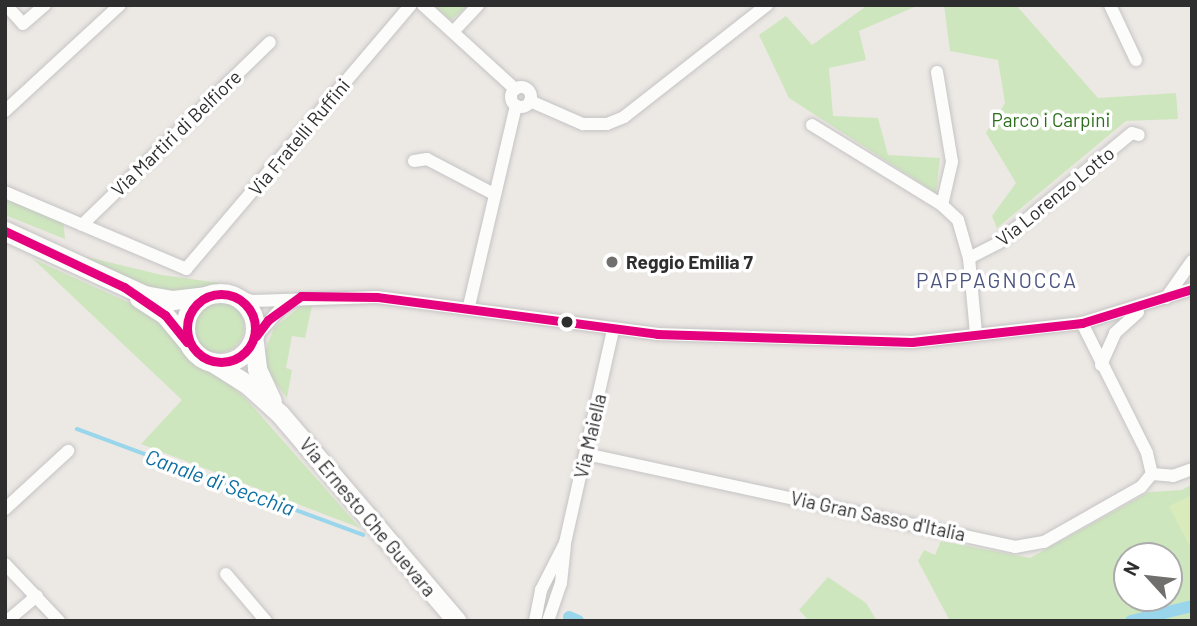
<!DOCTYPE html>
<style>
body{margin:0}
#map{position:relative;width:1197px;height:626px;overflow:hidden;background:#ece8e4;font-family:Barlow,sans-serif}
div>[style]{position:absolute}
.green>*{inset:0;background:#cee6be}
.round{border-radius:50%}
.pitch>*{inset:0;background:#d9eabb}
.stream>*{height:3.5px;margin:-1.75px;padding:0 1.75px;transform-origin:1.75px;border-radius:1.75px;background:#99d6ec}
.canal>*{height:12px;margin:-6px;padding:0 6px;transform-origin:6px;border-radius:6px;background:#99d6ec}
.roads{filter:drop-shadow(0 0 2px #c5c4c5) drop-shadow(0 0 2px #c5c4c5)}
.street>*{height:12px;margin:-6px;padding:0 6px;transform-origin:6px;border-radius:6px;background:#fcfcfb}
.street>.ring{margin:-6px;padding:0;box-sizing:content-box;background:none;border:12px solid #fcfcfb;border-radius:50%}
.secondary>*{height:19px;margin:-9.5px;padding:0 9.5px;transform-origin:9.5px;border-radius:9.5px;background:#fcfcfb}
.secondary>.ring{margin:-9.5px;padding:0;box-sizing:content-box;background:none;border:19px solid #fcfcfb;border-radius:50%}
.bus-1>*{height:9px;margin:-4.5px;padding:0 4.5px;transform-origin:4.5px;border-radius:4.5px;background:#e5007d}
.bus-1>.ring{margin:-4.5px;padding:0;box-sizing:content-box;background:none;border:9px solid #e5007d;border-radius:50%}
.dots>*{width:19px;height:19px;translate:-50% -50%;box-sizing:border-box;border:4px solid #fff;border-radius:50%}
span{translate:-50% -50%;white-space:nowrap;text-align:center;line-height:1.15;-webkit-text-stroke:7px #fff;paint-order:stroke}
.park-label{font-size:19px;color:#2c6e1b}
.street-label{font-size:19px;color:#2e2e2e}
.poi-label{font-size:19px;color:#2e2e2e;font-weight:700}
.left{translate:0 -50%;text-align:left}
.neighbourhood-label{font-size:21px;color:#4d5680;letter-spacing:2px}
.water-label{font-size:21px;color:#0d6fa3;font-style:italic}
.frame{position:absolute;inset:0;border:7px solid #2e2e2e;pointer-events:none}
.north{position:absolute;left:1113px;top:542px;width:70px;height:70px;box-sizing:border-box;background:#fff;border:2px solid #ababab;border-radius:50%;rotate:297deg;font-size:19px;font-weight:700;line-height:28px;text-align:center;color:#2e2e2e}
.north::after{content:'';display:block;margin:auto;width:24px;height:32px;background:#706f6e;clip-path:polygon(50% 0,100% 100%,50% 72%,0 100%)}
</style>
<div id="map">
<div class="green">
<div style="clip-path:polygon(433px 5px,469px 5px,451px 20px)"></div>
<div style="clip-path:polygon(868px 5px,919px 5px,859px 31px,866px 60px,829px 68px,833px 116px,878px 118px,888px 155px,940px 158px,936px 193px,789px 98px,759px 35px,786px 16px,812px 45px)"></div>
<div style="clip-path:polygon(944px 5px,1016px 5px,1098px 98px,1176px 93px,1178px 119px,1126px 121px,997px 228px,992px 216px,1016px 183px,986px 133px,1005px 103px,998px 60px,950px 51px)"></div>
<div style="clip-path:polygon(5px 196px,63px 220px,65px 239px,5px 215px)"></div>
<div style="clip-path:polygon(87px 257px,162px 275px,220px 283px,226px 287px,160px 294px,85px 262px)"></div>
<div style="clip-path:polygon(33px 259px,143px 309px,168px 327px,196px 365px,228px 383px,246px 399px,360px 528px,141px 444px,182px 400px)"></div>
<div class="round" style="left:192px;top:301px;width:52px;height:52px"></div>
<div style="clip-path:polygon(301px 306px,312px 306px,305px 338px,292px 336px,286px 368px,292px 370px,287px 398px,265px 369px,265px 351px,274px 328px)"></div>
<div style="clip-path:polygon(evenodd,1192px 484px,1192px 621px,950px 621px,918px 561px,924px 550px,935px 555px,941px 541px,1030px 558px,1149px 492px,1182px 490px,1192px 484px,1127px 556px,1169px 556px,1169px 598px,1127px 598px,1127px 556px)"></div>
<div style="clip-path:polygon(828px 577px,866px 603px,877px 621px,809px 621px,799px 610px)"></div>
</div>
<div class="pitch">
<div style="clip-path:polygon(1192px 495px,1192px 544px,1189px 545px,1169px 506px)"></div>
</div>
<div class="stream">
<div style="left:77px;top:429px;width:305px;rotate:20.3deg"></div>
</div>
<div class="canal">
<div style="left:569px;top:617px;width:10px;rotate:24deg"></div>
<div style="left:1131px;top:621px;width:63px;rotate:-13.8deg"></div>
</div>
<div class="roads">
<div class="street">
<div style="left:6px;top:5px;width:25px;rotate:48deg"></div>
<div style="left:23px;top:24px;width:29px;rotate:-41deg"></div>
<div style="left:423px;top:5px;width:125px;rotate:42.4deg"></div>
<div style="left:1110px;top:5px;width:61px;rotate:64.7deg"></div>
<div style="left:453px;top:32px;width:37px;rotate:-47deg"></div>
<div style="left:937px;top:72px;width:91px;rotate:80.5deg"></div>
<div style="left:952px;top:162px;width:44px;rotate:103.1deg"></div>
<div class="ring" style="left:511px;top:87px;width:8px;height:8px"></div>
<div style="left:530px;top:101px;width:58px;rotate:23.5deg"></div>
<div style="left:583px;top:124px;width:24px"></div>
<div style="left:607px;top:124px;width:18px;rotate:-22deg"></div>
<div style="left:624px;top:117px;width:182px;rotate:-38.1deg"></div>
<div style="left:5px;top:111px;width:156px;rotate:-42.7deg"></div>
<div style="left:812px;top:125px;width:153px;rotate:31.6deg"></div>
<div style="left:942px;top:205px;width:22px;rotate:43deg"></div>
<div style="left:958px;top:220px;width:40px;rotate:74deg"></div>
<div style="left:969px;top:258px;width:76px;rotate:84.7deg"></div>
<div style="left:414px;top:161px;width:13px;rotate:-9deg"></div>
<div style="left:427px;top:159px;width:76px;rotate:27.6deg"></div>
<div style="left:5px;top:192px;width:197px;rotate:23deg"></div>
<div style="left:186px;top:269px;width:347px;rotate:-49.6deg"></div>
<div style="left:82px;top:225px;width:262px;rotate:-44.2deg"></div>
<div style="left:969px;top:258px;width:33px;rotate:-27deg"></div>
<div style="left:998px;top:243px;width:173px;rotate:-39.4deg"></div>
<div style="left:1132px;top:133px;width:7px;rotate:16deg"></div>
<div style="left:236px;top:295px;width:17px;rotate:21deg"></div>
<div style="left:252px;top:301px;width:125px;rotate:-1.8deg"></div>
<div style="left:377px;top:297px;width:282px;rotate:7.5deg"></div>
<div style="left:657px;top:334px;width:255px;rotate:1.8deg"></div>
<div style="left:912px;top:342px;width:171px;rotate:-6.4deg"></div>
<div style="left:1082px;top:323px;width:115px;rotate:-17.2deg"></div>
<div style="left:1166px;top:298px;width:45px;rotate:-54.9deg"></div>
<div style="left:469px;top:306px;width:206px;rotate:-76.8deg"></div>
<div style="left:1082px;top:323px;width:145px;rotate:63.4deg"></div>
<div style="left:1147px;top:453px;width:22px;rotate:77deg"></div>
<div style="left:256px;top:336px;width:39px;rotate:-48deg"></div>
<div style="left:282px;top:307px;width:15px;rotate:-28deg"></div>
<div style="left:1101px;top:365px;width:35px;rotate:-66deg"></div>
<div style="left:1115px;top:333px;width:31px;rotate:-42deg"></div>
<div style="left:586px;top:454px;width:439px;rotate:12.2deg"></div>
<div style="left:1015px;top:547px;width:29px;rotate:-10deg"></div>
<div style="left:1044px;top:542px;width:112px;rotate:-29.6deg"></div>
<div style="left:1141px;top:487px;width:17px;rotate:-50deg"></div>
<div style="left:1152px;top:474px;width:21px;rotate:5deg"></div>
<div style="left:1173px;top:476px;width:20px;rotate:-20deg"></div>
<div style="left:5px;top:509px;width:86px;rotate:-42.6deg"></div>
<div style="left:5px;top:564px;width:79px;rotate:46.5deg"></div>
<div style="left:226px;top:574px;width:62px;rotate:49.6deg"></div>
<div style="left:7px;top:621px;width:39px;rotate:-40deg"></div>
<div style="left:535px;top:621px;width:32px;rotate:-79deg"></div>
<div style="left:541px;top:590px;width:53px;rotate:-62.9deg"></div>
<div style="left:565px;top:543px;width:218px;rotate:-77.3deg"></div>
<div style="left:548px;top:621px;width:40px;rotate:-71.1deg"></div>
<div style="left:561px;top:583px;width:36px;rotate:-84deg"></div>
</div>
<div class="secondary">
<div style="left:5px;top:231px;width:153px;rotate:24.7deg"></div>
<div style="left:144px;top:295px;width:29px;rotate:10deg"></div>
<div style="left:173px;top:300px;width:32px;rotate:-7deg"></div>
<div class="ring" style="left:185px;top:293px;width:51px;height:51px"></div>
<div style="left:139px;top:298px;width:31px;rotate:33deg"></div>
<div style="left:165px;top:315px;width:33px;rotate:50deg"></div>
<div style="left:254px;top:343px;width:26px;rotate:83deg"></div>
<div style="left:257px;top:369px;width:35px;rotate:65deg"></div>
<div style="left:212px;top:362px;width:41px;rotate:32.2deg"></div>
<div style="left:247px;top:384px;width:45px;rotate:42.3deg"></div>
<div style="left:280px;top:414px;width:272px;rotate:49.5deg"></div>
</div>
</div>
<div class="bus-1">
<div style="left:5px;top:231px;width:132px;rotate:25.2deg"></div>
<div style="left:124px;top:287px;width:50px;rotate:34.3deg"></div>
<div style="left:165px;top:315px;width:35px;rotate:51deg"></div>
<div class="ring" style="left:187px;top:294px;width:59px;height:59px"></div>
<div style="left:256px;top:336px;width:20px;rotate:-53deg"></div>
<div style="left:268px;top:320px;width:41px;rotate:-36deg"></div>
<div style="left:301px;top:296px;width:76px;rotate:0.8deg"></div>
<div style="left:377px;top:297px;width:282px;rotate:7.5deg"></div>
<div style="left:657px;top:334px;width:255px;rotate:1.8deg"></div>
<div style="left:912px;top:342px;width:171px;rotate:-6.4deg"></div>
<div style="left:1082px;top:323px;width:115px;rotate:-17.2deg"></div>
</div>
<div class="dots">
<div style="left:612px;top:262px;background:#706f6e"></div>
<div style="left:567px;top:322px;background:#2e2e2e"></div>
</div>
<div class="park-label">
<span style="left:1051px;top:120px">Parco i Carpini</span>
</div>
<div class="street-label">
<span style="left:176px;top:133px;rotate:-44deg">Via Martiri di Belfiore</span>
<span style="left:299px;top:137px;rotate:-50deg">Via Fratelli Ruffini</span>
<span style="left:1055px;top:196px;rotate:-39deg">Via Lorenzo Lotto</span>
<span style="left:590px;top:436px;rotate:-77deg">Via Maiella</span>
<span style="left:878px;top:516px;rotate:12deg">Via Gran Sasso d'Italia</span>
<span style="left:368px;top:517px;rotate:50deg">Via Ernesto Che Guevara</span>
</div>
<div class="poi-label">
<span class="left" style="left:626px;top:262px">Reggio Emilia 7</span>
</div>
<div class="neighbourhood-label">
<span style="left:997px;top:280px">PAPPAGNOCCA</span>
</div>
<div class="water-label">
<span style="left:220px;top:482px;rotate:20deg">Canale di Secchia</span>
</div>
<div class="frame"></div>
<div class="north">N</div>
</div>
